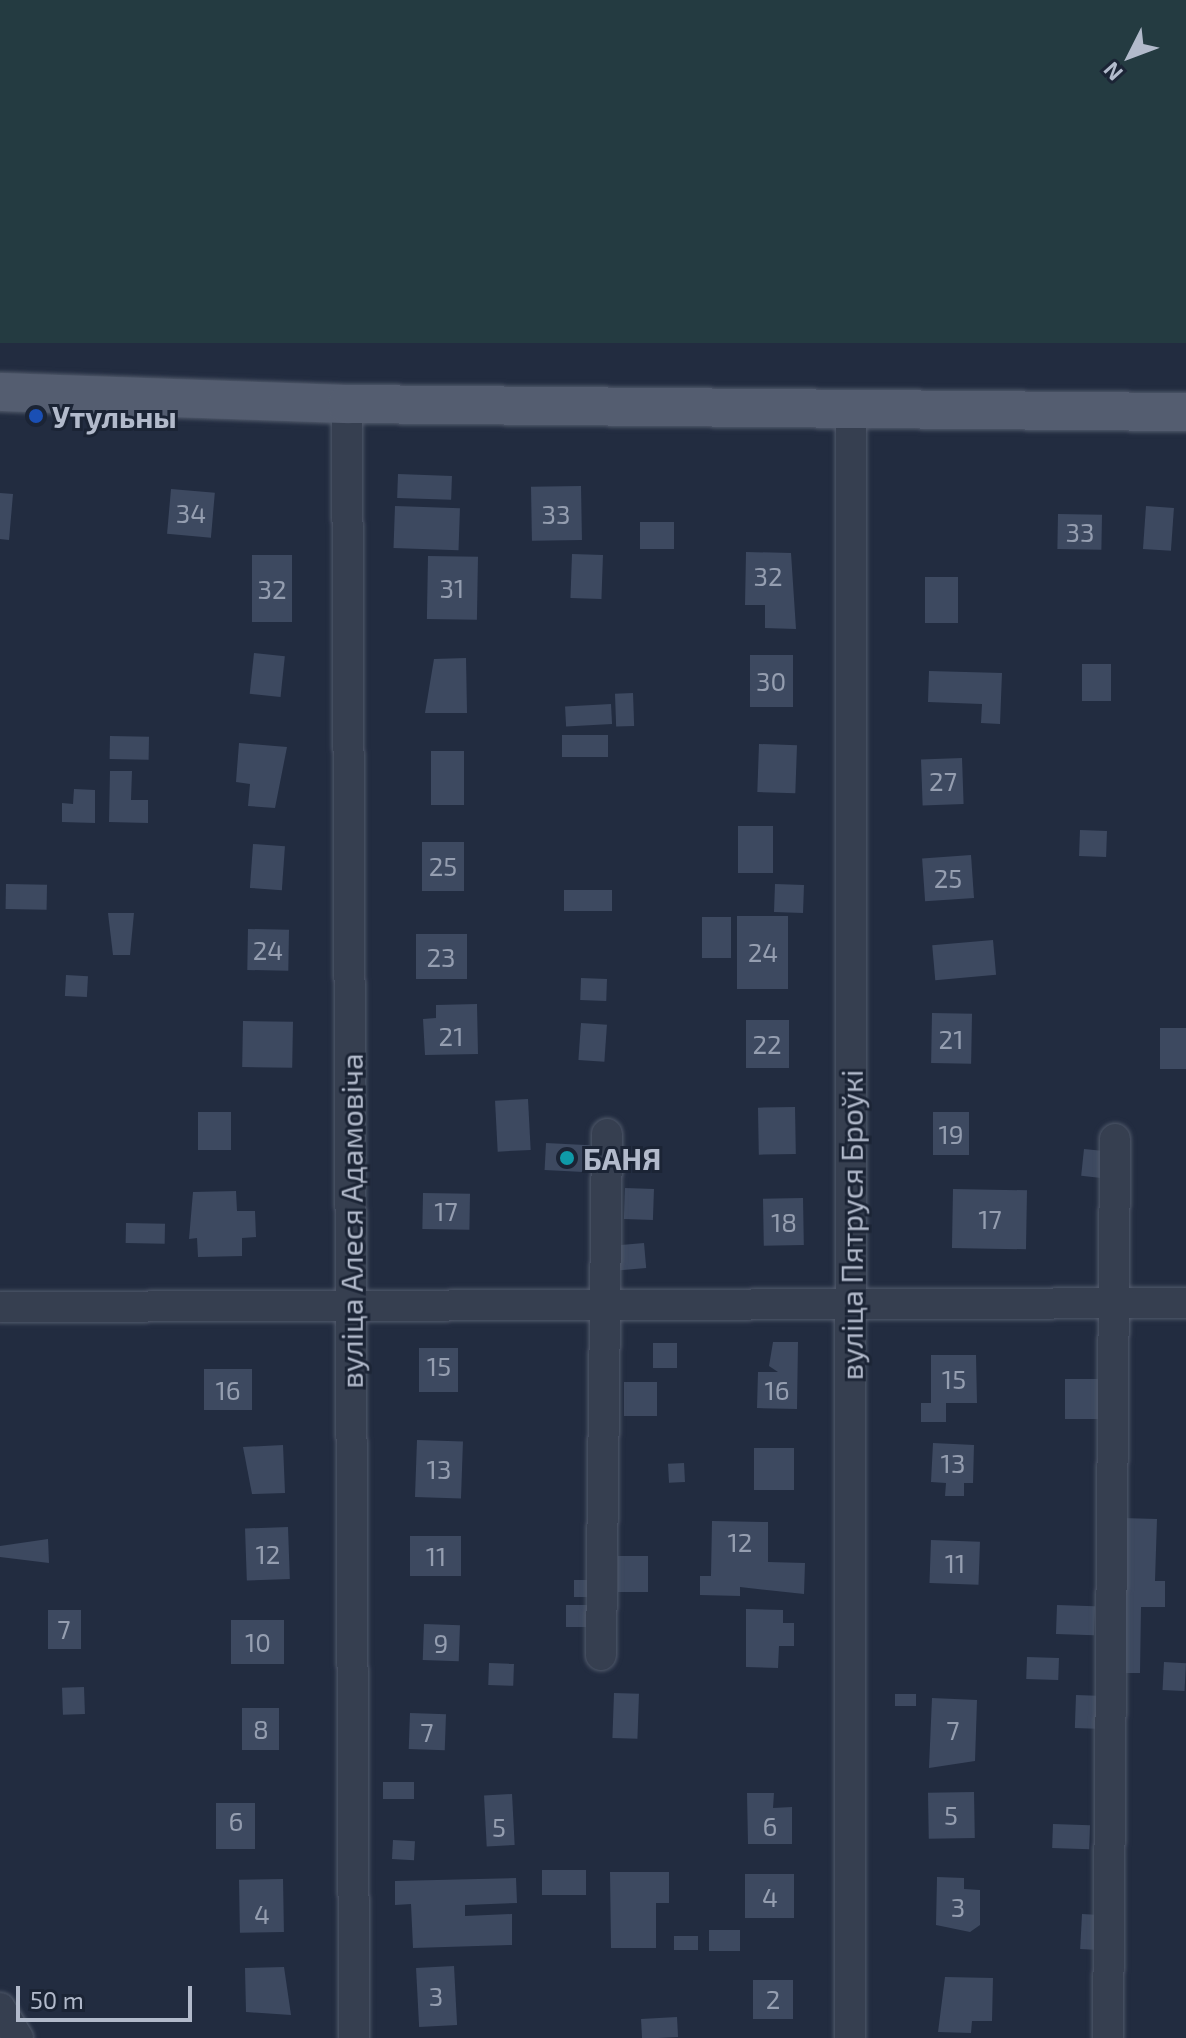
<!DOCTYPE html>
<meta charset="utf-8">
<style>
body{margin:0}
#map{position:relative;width:1186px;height:2038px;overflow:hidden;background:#222c40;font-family:"Exo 2",sans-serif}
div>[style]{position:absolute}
.green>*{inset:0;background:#243b41;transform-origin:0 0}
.building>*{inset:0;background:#3d4960;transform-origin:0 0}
.roads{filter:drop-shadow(0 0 2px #515a6b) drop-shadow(0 0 2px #515a6b)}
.minor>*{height:30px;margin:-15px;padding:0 15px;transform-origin:15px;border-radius:15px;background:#363f50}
.major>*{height:38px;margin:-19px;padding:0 19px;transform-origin:19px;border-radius:19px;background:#545d70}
.dots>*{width:22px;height:22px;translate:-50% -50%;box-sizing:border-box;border:4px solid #1b2435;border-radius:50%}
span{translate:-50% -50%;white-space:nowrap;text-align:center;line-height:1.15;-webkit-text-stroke:6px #1b2435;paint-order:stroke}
.number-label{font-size:26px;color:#959eb0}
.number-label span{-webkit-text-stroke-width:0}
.poi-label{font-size:30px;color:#b2bacb;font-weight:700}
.left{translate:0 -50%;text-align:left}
.street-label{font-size:30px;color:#b2bacb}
.north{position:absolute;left:1090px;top:16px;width:80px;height:80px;-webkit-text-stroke:6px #1b2435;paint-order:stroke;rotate:228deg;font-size:22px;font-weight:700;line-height:32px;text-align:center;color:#b2bacb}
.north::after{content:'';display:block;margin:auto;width:28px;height:36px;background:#b2bacb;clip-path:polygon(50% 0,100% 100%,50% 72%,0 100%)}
.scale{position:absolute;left:16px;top:1986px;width:176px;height:36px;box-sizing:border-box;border:4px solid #b2bacb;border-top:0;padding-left:10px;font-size:24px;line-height:28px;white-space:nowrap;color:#b2bacb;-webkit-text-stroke:6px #1b2435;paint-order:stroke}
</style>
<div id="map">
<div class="green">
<div style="left:0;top:0;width:1186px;height:343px"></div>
</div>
<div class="building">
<div style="left:398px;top:474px;width:54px;height:24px;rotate:2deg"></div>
<div style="left:581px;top:486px;width:54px;height:50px;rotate:89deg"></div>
<div style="left:171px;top:489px;width:44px;height:45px;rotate:5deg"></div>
<div style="clip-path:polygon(0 493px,13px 494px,9px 540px,0 539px)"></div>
<div style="left:395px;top:506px;width:65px;height:42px;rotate:2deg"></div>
<div style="left:1146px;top:506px;width:28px;height:43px;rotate:4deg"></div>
<div style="left:1058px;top:514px;width:44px;height:35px;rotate:1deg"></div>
<div style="left:640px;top:522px;width:34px;height:27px"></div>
<div style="clip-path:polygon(746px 552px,791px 553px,796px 629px,765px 628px,765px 605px,745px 605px)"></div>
<div style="left:572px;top:554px;width:31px;height:44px;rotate:2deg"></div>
<div style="left:252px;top:555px;width:40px;height:67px"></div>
<div style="left:428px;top:556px;width:50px;height:63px;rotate:1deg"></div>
<div style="left:925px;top:577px;width:33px;height:46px"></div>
<div style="left:254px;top:653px;width:31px;height:41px;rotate:6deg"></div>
<div style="left:750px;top:655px;width:43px;height:52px"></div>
<div style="clip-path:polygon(466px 658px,467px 713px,425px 713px,434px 659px)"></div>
<div style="left:1082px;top:664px;width:29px;height:37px"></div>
<div style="clip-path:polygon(929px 671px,1002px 673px,1000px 724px,981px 723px,982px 704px,928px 702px)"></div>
<div style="left:633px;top:693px;width:33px;height:18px;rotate:88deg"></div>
<div style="left:611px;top:704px;width:20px;height:46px;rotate:87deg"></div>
<div style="left:562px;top:735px;width:46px;height:22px"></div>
<div style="left:110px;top:736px;width:39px;height:23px;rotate:1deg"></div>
<div style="clip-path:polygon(239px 743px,287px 747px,275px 808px,248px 806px,250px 784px,236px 782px)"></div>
<div style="left:759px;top:744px;width:38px;height:48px;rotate:2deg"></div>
<div style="left:431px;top:751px;width:33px;height:54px"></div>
<div style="left:962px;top:758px;width:46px;height:41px;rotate:88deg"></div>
<div style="clip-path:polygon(110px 771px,132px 771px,131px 800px,148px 800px,148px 823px,109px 822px)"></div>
<div style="clip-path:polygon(74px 789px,95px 790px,95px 823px,62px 822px,62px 803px,73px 804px)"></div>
<div style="left:738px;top:826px;width:35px;height:47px"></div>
<div style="left:1080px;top:830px;width:27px;height:26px;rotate:2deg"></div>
<div style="left:422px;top:842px;width:42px;height:49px"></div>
<div style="left:253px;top:844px;width:32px;height:44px;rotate:4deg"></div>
<div style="left:971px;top:855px;width:43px;height:49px;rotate:86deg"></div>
<div style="left:6px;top:884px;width:41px;height:25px;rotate:1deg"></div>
<div style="left:775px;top:884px;width:29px;height:28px;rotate:2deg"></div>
<div style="left:564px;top:890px;width:48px;height:21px"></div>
<div style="clip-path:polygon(108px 913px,134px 913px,130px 955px,113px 955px)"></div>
<div style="left:737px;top:916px;width:51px;height:73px"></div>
<div style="left:702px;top:917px;width:29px;height:41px"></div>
<div style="left:248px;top:929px;width:41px;height:41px;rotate:1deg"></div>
<div style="left:416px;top:934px;width:51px;height:45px"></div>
<div style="left:993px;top:940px;width:35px;height:61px;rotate:85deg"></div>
<div style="left:66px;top:975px;width:22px;height:21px;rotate:3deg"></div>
<div style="left:581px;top:978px;width:26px;height:22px;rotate:2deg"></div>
<div style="clip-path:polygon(477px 1004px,478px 1054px,425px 1055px,423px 1019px,436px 1018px,436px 1005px)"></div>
<div style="left:932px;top:1013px;width:40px;height:50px;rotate:1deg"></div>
<div style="left:746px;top:1020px;width:43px;height:48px"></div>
<div style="left:243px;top:1021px;width:50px;height:46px;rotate:1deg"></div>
<div style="left:581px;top:1023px;width:26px;height:37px;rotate:4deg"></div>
<div style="left:1160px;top:1028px;width:26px;height:41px"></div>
<div style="left:528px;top:1099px;width:51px;height:33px;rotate:87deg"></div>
<div style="left:795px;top:1107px;width:47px;height:37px;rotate:89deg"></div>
<div style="left:198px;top:1112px;width:33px;height:38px"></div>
<div style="left:933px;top:1112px;width:36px;height:43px"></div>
<div style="left:546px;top:1143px;width:44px;height:27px;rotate:3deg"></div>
<div style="left:1084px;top:1149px;width:20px;height:27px;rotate:6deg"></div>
<div style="left:625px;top:1188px;width:29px;height:31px;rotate:2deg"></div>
<div style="left:953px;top:1189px;width:74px;height:59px;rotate:1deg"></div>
<div style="clip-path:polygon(236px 1191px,237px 1211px,255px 1211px,256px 1237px,242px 1238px,242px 1256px,198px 1257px,197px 1238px,189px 1239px,193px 1192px)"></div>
<div style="left:423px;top:1193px;width:47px;height:36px;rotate:1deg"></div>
<div style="left:803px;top:1198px;width:47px;height:40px;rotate:89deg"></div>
<div style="left:126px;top:1223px;width:39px;height:20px;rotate:1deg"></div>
<div style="left:644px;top:1243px;width:25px;height:29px;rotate:85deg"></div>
<div style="clip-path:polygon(773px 1342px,798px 1342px,797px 1409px,757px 1408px,758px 1372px,778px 1372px,769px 1366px)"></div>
<div style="left:653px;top:1343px;width:24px;height:25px"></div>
<div style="left:419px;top:1348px;width:39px;height:44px"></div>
<div style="clip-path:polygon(931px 1355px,976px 1355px,977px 1403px,946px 1403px,946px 1422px,921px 1422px,921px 1403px,931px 1403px)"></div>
<div style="left:204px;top:1369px;width:48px;height:41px"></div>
<div style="left:1065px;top:1379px;width:37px;height:40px"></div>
<div style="left:624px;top:1382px;width:33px;height:34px"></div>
<div style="left:417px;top:1440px;width:46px;height:57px;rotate:2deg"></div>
<div style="clip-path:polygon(933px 1443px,974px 1445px,973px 1483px,964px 1483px,964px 1496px,945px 1496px,946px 1483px,931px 1482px)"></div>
<div style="clip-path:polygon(283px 1445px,285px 1493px,252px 1494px,243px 1447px)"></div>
<div style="left:754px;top:1448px;width:40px;height:42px"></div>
<div style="left:684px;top:1463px;width:19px;height:16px;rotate:87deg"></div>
<div style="clip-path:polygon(1122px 1518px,1157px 1519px,1155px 1581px,1165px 1581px,1165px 1607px,1141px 1607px,1140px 1673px,1119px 1673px)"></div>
<div style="clip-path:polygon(712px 1521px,768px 1522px,768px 1562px,805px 1563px,804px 1594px,740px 1587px,740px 1596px,700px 1595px,700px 1576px,711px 1576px)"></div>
<div style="left:288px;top:1527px;width:52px;height:43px;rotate:88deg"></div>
<div style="left:410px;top:1536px;width:51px;height:40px"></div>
<div style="clip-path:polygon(48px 1539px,49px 1563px,0 1557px,0 1546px)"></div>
<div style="left:931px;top:1540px;width:49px;height:43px;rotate:2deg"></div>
<div style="left:618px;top:1556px;width:30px;height:36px"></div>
<div style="left:574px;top:1580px;width:19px;height:17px"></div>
<div style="left:591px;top:1605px;width:22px;height:25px;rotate:90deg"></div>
<div style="left:1057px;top:1605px;width:38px;height:29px;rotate:2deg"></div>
<div style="clip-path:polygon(746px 1609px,783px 1610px,783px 1623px,794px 1623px,794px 1646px,779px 1646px,778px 1668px,746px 1667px)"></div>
<div style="left:48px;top:1610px;width:33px;height:39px"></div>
<div style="left:231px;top:1620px;width:53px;height:44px"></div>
<div style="left:424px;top:1624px;width:36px;height:36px;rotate:2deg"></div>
<div style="left:1027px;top:1657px;width:32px;height:22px;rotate:2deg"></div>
<div style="left:1164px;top:1662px;width:22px;height:28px;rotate:3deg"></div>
<div style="left:489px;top:1663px;width:25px;height:22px;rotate:2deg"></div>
<div style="left:84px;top:1687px;width:27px;height:22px;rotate:88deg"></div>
<div style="left:614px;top:1693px;width:25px;height:45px;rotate:2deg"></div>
<div style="left:895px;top:1694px;width:21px;height:12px"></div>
<div style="left:1076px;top:1695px;width:28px;height:33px;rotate:2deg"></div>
<div style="clip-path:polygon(932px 1698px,977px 1700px,975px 1761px,929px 1768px)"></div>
<div style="left:242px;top:1708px;width:37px;height:42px"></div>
<div style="left:410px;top:1713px;width:36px;height:36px;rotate:2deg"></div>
<div style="left:383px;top:1782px;width:31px;height:17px"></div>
<div style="left:974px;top:1792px;width:46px;height:46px;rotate:89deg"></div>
<div style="clip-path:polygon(747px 1793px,774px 1793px,773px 1808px,792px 1807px,792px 1844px,748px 1844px)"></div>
<div style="left:512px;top:1794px;width:51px;height:28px;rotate:87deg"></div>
<div style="left:216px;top:1803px;width:39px;height:46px"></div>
<div style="left:1053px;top:1824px;width:37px;height:24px;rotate:2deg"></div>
<div style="left:393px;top:1840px;width:22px;height:19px;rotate:3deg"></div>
<div style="left:542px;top:1870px;width:44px;height:25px"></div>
<div style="clip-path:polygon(610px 1872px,669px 1872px,669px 1903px,656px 1903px,656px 1948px,611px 1948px)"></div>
<div style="left:794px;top:1874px;width:44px;height:49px;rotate:90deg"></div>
<div style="clip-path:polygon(937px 1877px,964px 1878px,964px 1889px,980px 1890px,980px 1925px,970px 1932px,936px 1925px)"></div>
<div style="clip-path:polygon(516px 1878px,517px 1903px,465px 1905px,465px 1916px,512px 1914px,512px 1945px,413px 1948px,411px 1904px,395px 1905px,395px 1881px)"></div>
<div style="left:283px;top:1879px;width:53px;height:44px;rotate:89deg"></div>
<div style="left:1082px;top:1914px;width:18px;height:35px;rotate:3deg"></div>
<div style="left:709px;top:1930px;width:31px;height:21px"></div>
<div style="left:674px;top:1936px;width:24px;height:14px"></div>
<div style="left:454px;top:1966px;width:59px;height:38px;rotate:87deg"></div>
<div style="clip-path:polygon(284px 1967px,291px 2015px,246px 2012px,245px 1968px)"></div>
<div style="clip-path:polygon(945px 1977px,993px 1978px,992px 2021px,972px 2021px,971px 2033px,938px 2032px)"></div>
<div style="left:753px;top:1980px;width:40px;height:39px"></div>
<div style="left:677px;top:2017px;width:20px;height:36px;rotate:87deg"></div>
</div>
<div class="roads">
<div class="minor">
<div style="left:347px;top:404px;width:1634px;rotate:89.75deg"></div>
<div style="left:0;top:1307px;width:1186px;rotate:-0.19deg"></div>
<div style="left:601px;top:1655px;width:521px;rotate:-89.34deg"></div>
<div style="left:0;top:2008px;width:35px;rotate:59deg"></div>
<div style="left:850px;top:2038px;width:1626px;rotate:-89.96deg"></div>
<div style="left:1108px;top:2038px;width:899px;rotate:-89.55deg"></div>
</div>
<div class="major">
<div style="left:0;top:392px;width:347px;rotate:2deg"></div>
<div style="left:347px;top:404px;width:839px;rotate:0.55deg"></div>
</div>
</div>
<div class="dots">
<div style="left:36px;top:416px;background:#1a4fb4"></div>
<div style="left:567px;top:1158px;background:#0f9aa8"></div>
</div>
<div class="number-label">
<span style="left:191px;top:513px">34</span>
<span style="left:556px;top:514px">33</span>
<span style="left:1080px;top:532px">33</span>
<span style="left:768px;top:576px">32</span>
<span style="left:452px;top:588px">31</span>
<span style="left:272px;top:589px">32</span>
<span style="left:771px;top:681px">30</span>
<span style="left:943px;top:781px">27</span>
<span style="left:443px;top:866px">25</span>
<span style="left:948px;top:878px">25</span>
<span style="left:268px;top:950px">24</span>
<span style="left:763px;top:952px">24</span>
<span style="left:441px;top:957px">23</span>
<span style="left:451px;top:1036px">21</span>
<span style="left:951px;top:1039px">21</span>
<span style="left:767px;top:1044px">22</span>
<span style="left:951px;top:1134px">19</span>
<span style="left:446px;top:1211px">17</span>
<span style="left:990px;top:1219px">17</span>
<span style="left:784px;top:1222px">18</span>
<span style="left:439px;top:1366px">15</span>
<span style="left:954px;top:1379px">15</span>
<span style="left:228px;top:1390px">16</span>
<span style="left:777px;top:1390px">16</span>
<span style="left:953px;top:1463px">13</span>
<span style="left:439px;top:1469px">13</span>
<span style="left:740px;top:1542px">12</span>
<span style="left:268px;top:1554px">12</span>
<span style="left:436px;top:1556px">11</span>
<span style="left:955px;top:1563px">11</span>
<span style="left:64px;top:1629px">7</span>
<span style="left:258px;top:1642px">10</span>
<span style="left:441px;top:1643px">9</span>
<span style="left:261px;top:1729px">8</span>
<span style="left:953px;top:1730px">7</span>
<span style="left:427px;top:1732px">7</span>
<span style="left:951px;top:1815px">5</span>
<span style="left:236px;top:1821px">6</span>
<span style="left:770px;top:1826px">6</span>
<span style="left:499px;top:1827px">5</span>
<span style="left:770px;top:1897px">4</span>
<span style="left:958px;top:1907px">3</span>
<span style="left:262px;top:1914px">4</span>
<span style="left:436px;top:1996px">3</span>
<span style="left:773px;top:1999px">2</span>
</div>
<div class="poi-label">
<span class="left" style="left:52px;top:416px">Утульны</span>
<span class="left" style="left:583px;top:1158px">БАНЯ</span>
</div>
<div class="street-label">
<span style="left:351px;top:1221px;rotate:-90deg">вуліца Алеся Адамовіча</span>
<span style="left:851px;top:1225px;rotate:-90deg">вуліца Пятруся Броўкі</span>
</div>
<div class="north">N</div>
<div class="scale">50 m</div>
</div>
